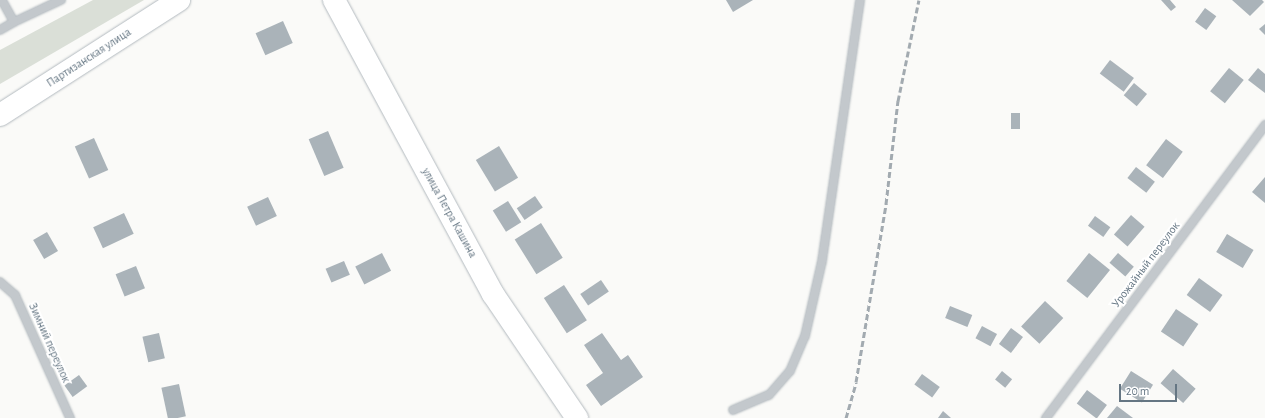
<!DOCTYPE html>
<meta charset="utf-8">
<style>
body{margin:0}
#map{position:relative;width:1265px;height:418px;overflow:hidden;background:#fafaf8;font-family:"Alegreya Sans",sans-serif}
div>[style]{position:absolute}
.green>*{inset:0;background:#dadfd7}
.building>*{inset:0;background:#aab3b9;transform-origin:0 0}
.roads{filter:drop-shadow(0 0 1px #b3babf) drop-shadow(0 0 1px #b3babf)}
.lane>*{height:8px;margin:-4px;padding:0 4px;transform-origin:4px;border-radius:4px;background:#c3c8cc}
.secondary>*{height:22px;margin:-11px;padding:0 11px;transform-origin:11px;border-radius:11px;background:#fff}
.primary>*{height:22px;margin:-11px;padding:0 11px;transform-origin:11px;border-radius:11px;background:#fff}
.rail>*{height:3px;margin-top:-1.5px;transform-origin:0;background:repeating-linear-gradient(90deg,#a2aab0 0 6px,transparent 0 9px)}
span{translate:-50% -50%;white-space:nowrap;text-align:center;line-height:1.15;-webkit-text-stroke:4px #fff;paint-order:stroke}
.street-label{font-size:12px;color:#657683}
.scale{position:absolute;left:1119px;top:384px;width:58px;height:18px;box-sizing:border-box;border:2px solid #657683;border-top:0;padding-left:5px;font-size:12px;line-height:14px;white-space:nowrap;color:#657683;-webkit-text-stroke:3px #fff;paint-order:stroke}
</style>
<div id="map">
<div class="green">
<div style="clip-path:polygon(93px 0,144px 0,0 84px,0 50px)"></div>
</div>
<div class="building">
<div style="clip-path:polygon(726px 0,753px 0,733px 12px)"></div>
<div style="clip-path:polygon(1161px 0,1170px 0,1176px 7px,1171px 11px)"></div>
<div style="clip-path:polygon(1232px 0,1262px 0,1264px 2px,1250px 16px)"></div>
<div style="left:1205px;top:8px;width:14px;height:17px;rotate:36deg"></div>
<div style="left:283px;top:21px;width:24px;height:30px;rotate:66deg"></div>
<div style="clip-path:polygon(1265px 24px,1265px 35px,1259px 29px)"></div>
<div style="left:1110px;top:60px;width:30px;height:17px;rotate:37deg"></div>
<div style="left:1229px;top:68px;width:19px;height:30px;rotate:39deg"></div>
<div style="clip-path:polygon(1258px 68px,1265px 74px,1265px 93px,1248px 80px)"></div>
<div style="left:1134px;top:83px;width:17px;height:16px;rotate:40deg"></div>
<div style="left:1011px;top:113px;width:9px;height:16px"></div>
<div style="left:328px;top:131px;width:40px;height:21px;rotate:67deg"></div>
<div style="left:94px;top:138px;width:35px;height:21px;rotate:66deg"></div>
<div style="left:1166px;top:139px;width:21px;height:33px;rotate:37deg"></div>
<div style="left:499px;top:146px;width:37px;height:27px;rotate:59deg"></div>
<div style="left:1136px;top:167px;width:24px;height:14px;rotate:38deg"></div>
<div style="clip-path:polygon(1265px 177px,1265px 203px,1252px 192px)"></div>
<div style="left:535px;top:196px;width:14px;height:22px;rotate:56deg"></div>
<div style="left:268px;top:197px;width:21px;height:23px;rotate:65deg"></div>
<div style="left:508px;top:201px;width:25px;height:18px;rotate:58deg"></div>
<div style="left:124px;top:213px;width:23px;height:34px;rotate:65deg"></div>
<div style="left:1131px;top:215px;width:18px;height:26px;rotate:41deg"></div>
<div style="left:1095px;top:216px;width:19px;height:12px;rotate:36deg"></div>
<div style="left:541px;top:223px;width:41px;height:31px;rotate:58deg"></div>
<div style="left:47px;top:232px;width:22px;height:16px;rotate:60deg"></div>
<div style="left:1227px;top:234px;width:31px;height:21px;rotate:31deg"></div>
<div style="left:382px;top:253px;width:20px;height:30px;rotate:63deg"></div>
<div style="left:1089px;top:253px;width:27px;height:36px;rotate:39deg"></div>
<div style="left:1118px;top:253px;width:21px;height:13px;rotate:41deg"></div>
<div style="left:344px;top:261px;width:15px;height:20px;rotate:67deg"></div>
<div style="left:136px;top:266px;width:24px;height:22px;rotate:68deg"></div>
<div style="left:1199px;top:278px;width:29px;height:21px;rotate:36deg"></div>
<div style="left:601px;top:280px;width:14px;height:25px;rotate:56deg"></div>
<div style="left:564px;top:285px;width:42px;height:24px;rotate:57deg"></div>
<div style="left:1045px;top:301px;width:25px;height:35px;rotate:43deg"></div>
<div style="left:950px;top:306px;width:24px;height:13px;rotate:22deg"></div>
<div style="left:1176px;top:309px;width:27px;height:27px;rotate:34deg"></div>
<div style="left:982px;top:326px;width:17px;height:14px;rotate:28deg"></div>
<div style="left:1011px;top:328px;width:15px;height:20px;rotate:37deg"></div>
<div style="left:159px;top:333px;width:26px;height:17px;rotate:77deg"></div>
<div style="clip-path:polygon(602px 333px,621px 360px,628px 355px,643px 377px,601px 406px,586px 385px,603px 373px,584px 345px)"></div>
<div style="left:1173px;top:369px;width:30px;height:19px;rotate:41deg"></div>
<div style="left:1002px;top:371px;width:13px;height:11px;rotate:39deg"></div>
<div style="left:1131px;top:371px;width:26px;height:21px;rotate:32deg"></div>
<div style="left:922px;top:374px;width:22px;height:13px;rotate:36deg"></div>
<div style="left:79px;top:375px;width:14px;height:18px;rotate:54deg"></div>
<div style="left:179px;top:384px;width:33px;height:18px;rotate:78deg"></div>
<div style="left:1087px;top:390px;width:25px;height:17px;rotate:37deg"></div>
<div style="clip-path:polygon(1117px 406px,1133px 418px,1107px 418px)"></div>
<div style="clip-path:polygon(943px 411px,951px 418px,938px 418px)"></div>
</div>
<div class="roads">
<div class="lane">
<div style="left:14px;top:22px;width:52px;rotate:-25.1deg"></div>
<div style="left:0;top:30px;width:16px;rotate:-30deg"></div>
<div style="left:14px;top:22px;width:25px;rotate:-119deg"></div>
<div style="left:0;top:282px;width:20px;rotate:41deg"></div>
<div style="left:15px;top:295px;width:135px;rotate:65.9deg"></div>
<div style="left:733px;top:410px;width:39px;rotate:-23deg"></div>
<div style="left:769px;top:395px;width:32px;rotate:-49deg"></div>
<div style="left:790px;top:371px;width:38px;rotate:-67deg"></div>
<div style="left:805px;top:336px;width:77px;rotate:-77.2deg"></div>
<div style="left:822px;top:261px;width:264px;rotate:-81.7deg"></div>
<div style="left:1046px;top:418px;width:366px;rotate:-53.2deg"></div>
</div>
<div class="secondary">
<div style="left:334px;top:0;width:334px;rotate:61.6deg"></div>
<div style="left:493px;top:294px;width:150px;rotate:55.9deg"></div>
</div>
<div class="primary">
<div style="left:0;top:115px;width:213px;rotate:-32.7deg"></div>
</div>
</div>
<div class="rail">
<div style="left:846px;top:418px;width:37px;rotate:-74deg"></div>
<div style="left:856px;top:382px;width:181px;rotate:-80.4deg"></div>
<div style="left:886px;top:204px;width:104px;rotate:-83.4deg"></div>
<div style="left:898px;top:101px;width:103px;rotate:-78.3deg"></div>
</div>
<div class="street-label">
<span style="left:89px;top:58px;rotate:-33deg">Партизанская улица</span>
<span style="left:449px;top:213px;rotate:61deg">улица Петра Кашина</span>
<span style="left:1146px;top:265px;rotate:-53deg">Урожайный переулок</span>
<span style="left:49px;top:343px;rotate:66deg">Зимний переулок</span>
</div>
<div class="scale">20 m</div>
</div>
